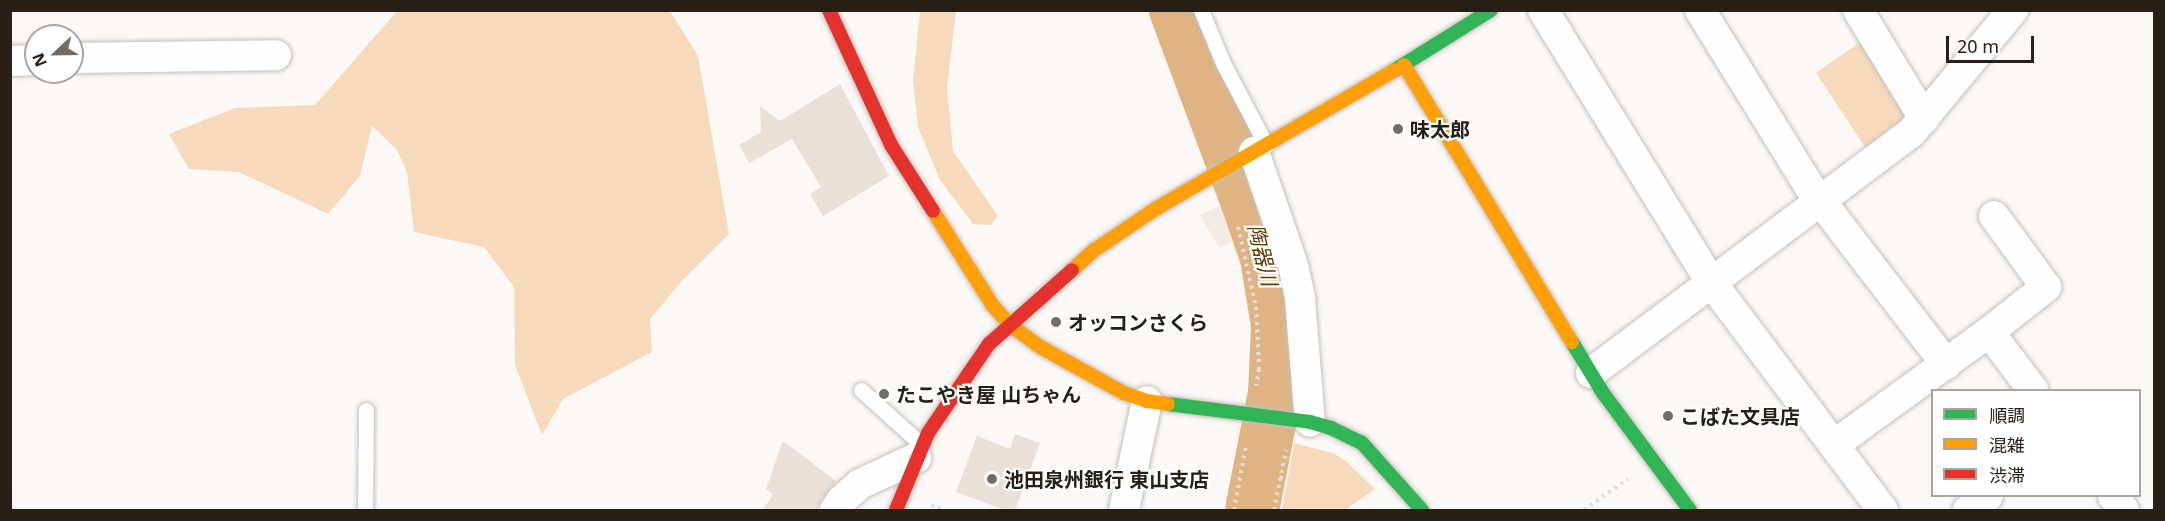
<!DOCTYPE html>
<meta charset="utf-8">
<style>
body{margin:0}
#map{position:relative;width:2165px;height:521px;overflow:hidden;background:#fbf8f5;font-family:"Noto Sans","Noto Sans JP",sans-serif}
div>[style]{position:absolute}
.built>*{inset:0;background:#f3eae3}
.green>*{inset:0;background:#f7dabc}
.river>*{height:54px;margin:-27px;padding:0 27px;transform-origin:27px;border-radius:27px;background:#e0b383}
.building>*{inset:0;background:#e9e0d8}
.path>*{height:4px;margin-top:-2px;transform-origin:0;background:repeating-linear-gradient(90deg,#dfdedd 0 3px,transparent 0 7.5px)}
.roads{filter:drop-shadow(0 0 2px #c5bfba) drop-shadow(0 0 2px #c5bfba)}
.lane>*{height:15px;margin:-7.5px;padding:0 7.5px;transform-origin:7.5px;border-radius:7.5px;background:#fefefe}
.street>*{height:30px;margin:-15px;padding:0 15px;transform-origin:15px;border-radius:15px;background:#fefefe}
.fast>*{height:14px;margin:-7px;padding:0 7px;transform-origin:7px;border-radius:7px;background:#30b455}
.slow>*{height:14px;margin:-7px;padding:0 7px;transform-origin:7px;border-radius:7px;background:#ff9f0a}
.jam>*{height:14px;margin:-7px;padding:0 7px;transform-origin:7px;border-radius:7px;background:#e5322d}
.dots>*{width:16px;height:16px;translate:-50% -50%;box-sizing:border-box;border:3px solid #fff;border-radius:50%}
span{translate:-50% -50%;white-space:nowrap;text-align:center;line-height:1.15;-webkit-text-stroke:4.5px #fff;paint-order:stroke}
.poi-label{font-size:20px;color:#282017;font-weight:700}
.left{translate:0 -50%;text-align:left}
.water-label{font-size:21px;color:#613800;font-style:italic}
.frame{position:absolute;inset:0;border:12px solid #282017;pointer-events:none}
.legend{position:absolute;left:1931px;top:389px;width:210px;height:108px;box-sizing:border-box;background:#fff;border:2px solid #a9a6a2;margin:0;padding:8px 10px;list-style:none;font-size:18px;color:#282017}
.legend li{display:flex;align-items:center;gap:12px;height:30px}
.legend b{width:30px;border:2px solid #a9a6a2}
.north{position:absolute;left:24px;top:24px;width:60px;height:60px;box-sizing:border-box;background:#fff;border:2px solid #a9a6a2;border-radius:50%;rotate:248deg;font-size:16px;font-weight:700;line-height:24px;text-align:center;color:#282017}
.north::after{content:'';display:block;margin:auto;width:21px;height:27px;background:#726c65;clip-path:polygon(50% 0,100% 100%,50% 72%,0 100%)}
.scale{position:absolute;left:1946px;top:36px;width:88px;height:27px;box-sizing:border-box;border:3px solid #282017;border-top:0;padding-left:8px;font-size:18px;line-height:21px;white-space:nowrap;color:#282017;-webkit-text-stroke:4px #fff;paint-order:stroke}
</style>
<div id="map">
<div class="built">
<div style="clip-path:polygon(1227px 202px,1240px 238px,1219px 248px,1200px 215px)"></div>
</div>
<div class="green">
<div style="clip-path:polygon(397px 11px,670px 11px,698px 56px,729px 234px,681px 282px,650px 319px,652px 352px,563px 399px,542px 435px,515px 365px,514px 287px,484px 247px,414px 232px,407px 172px,397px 150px,372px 126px,360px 176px,328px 214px,239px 172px,189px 169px,169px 134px,235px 108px,315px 105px)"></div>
<div style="clip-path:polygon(920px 11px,956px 11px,947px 88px,953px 151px,998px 216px,991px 225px,973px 224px,940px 180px,918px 127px,913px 81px)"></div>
<div style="clip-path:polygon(1863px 40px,1907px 104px,1902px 121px,1867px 150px,1816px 73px)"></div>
<div style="clip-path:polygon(1294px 443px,1333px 453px,1347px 462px,1375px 489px,1345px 510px,1282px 510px)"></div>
</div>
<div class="river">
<div style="left:1176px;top:10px;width:208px;rotate:69.5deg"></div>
<div style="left:1249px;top:205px;width:56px;rotate:71.2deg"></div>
<div style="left:1267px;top:258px;width:68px;rotate:80.7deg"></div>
<div style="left:1278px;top:325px;width:68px;rotate:92.5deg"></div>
<div style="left:1275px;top:393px;width:119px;rotate:101.1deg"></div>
</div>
<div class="building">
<div style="clip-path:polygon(840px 84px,889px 176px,823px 216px,810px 194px,821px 187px,792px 139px,749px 163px,739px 145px,761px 132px,760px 106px,780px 121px)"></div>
<div style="clip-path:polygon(1015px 434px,1040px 443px,1015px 510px,1005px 510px,956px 492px,977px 436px,1010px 449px)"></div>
<div style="clip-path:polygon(783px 441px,836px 481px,816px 510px,763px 510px,773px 494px,766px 489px)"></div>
</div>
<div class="path">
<div style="left:1238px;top:227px;width:82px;rotate:77.3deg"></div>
<div style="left:1256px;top:307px;width:62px;rotate:87.2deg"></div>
<div style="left:1259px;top:369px;width:17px;rotate:100deg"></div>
<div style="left:1280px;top:477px;width:12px;rotate:9deg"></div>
<div style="left:931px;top:505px;width:14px;rotate:21deg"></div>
<div style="left:1234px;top:510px;width:65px;rotate:-79.4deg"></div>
<div style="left:1274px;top:510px;width:61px;rotate:-78.7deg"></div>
<div style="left:1584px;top:510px;width:54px;rotate:-35.2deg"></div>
</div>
<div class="roads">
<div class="lane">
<div style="left:1201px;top:10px;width:57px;rotate:67.5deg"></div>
<div style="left:1223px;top:63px;width:93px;rotate:62.3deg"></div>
<div style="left:861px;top:390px;width:82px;rotate:42deg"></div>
<div style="left:365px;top:510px;width:100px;rotate:-89.4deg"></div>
</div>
<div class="street">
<div style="left:1543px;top:10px;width:320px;rotate:58.3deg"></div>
<div style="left:1711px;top:282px;width:286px;rotate:53deg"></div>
<div style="left:1700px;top:10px;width:207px;rotate:58.2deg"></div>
<div style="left:1809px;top:186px;width:225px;rotate:52.4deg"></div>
<div style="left:1858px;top:10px;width:127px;rotate:58.6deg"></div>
<div style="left:72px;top:58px;width:204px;rotate:-0.8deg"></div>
<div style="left:10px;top:61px;width:26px;rotate:-2deg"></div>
<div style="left:1254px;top:152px;width:120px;rotate:71deg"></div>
<div style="left:1293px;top:265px;width:35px;rotate:78deg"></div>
<div style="left:1300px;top:299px;width:123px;rotate:85.4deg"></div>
<div style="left:1989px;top:332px;width:73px;rotate:-38.3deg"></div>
<div style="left:2046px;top:287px;width:88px;rotate:-126.2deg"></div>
<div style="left:1591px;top:373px;width:400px;rotate:-36.9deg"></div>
<div style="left:1911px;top:133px;width:160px;rotate:-50.3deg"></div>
<div style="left:1834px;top:445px;width:192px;rotate:-36.1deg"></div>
<div style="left:1989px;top:332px;width:73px;rotate:52.8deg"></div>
<div style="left:2113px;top:496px;width:18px;rotate:52deg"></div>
<div style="left:835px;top:510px;width:11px;rotate:-56deg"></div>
<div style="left:841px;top:501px;width:25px;rotate:-42deg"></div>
<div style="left:860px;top:484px;width:62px;rotate:-24.9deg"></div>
<div style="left:1124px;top:510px;width:111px;rotate:-78.1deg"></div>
<div style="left:1968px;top:510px;width:24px;rotate:-35deg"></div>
</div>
<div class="fast">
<div style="left:1395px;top:70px;width:113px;rotate:-32deg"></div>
<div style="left:1572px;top:342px;width:60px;rotate:58.7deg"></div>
<div style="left:1603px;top:393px;width:146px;rotate:53.4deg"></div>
<div style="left:1168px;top:404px;width:143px;rotate:7.2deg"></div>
<div style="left:1310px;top:422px;width:22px;rotate:16deg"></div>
<div style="left:1331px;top:428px;width:34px;rotate:26deg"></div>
<div style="left:1362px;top:443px;width:90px;rotate:48.2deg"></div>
</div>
<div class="slow">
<div style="left:1404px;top:65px;width:324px;rotate:58.8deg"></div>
<div style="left:933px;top:211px;width:112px;rotate:57.7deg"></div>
<div style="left:993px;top:306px;width:25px;rotate:48deg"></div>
<div style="left:1010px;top:325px;width:39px;rotate:36deg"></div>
<div style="left:1042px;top:348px;width:94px;rotate:28.8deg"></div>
<div style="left:1124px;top:393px;width:24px;rotate:19deg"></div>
<div style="left:1147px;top:401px;width:21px;rotate:8deg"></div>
<div style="left:1072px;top:270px;width:28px;rotate:-42deg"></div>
<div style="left:1093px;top:251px;width:77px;rotate:-33.9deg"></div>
<div style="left:1157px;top:208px;width:275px;rotate:-30.1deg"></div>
</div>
<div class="jam">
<div style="left:829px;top:10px;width:149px;rotate:65.3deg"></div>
<div style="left:891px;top:145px;width:78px;rotate:57.5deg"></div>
<div style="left:896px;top:510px;width:83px;rotate:-67.4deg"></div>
<div style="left:928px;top:433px;width:108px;rotate:-55.6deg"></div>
<div style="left:989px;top:344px;width:111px;rotate:-41.7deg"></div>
</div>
</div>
<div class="dots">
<div style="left:1398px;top:129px;background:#726c65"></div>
<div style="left:1056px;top:322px;background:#726c65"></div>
<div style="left:884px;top:394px;background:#726c65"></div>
<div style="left:1668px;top:416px;background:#726c65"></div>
<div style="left:992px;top:479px;background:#726c65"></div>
</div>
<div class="poi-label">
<span class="left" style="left:1410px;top:129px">味太郎</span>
<span class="left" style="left:1068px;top:322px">オッコンさくら</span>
<span class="left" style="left:896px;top:394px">たこやき屋 山ちゃん</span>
<span class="left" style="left:1680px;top:416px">こばた文具店</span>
<span class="left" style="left:1004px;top:479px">池田泉州銀行 東山支店</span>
</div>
<div class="water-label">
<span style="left:1263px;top:255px;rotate:76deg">陶器川</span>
</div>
<div class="frame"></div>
<ul class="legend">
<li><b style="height:8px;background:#30b455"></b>順調</li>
<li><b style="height:8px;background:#ff9f0a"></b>混雑</li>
<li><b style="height:8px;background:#e5322d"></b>渋滞</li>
</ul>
<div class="north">N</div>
<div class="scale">20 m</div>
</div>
